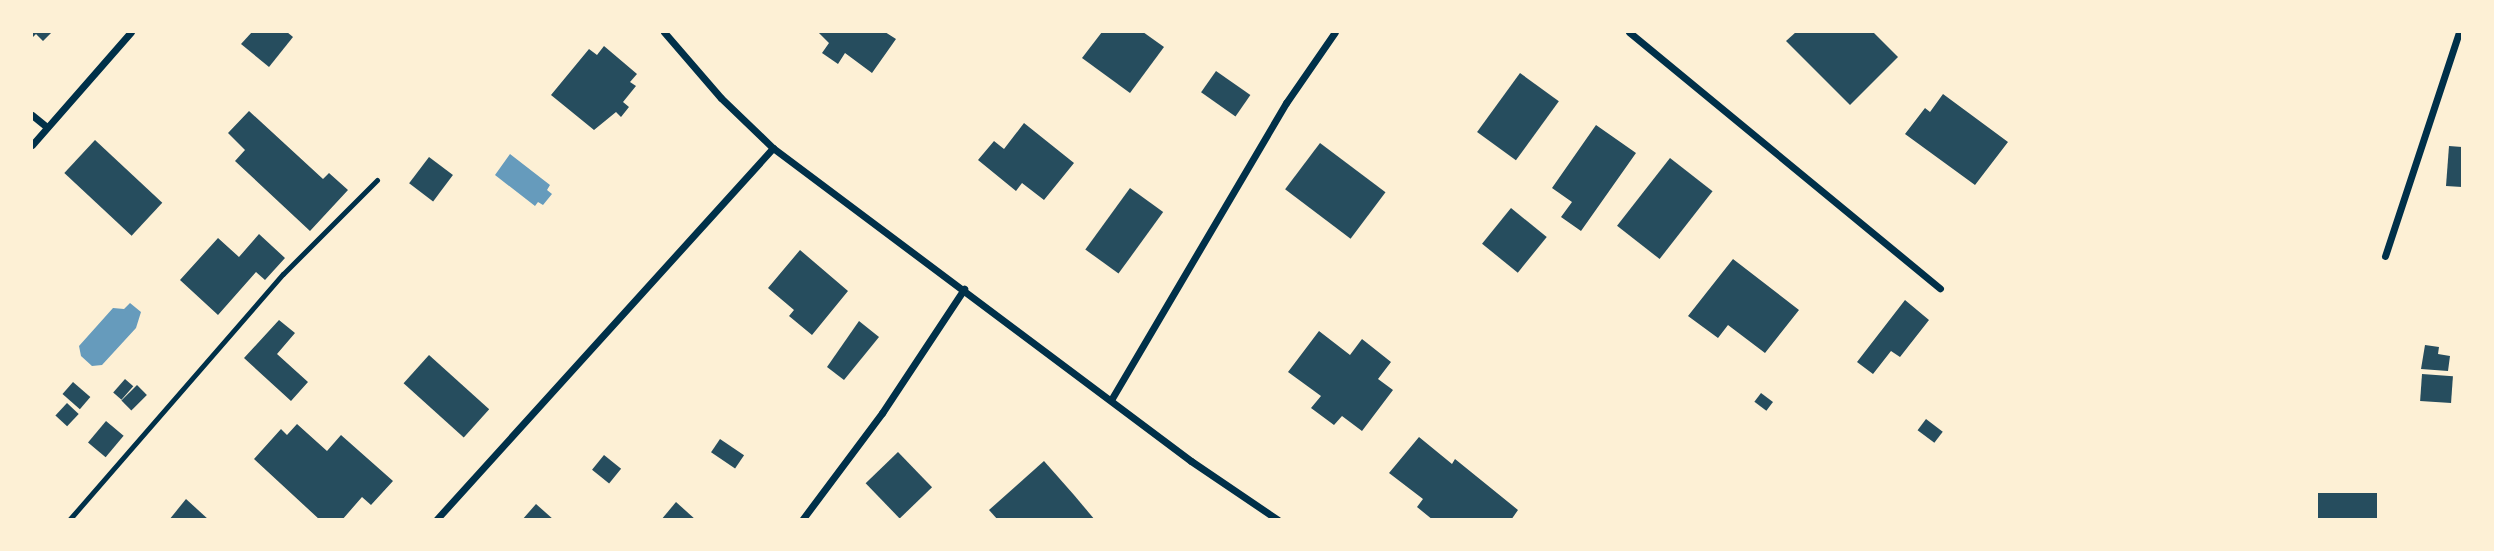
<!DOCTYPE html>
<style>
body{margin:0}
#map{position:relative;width:2494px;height:551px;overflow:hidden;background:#fdf0d5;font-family:"Libre Baskerville",serif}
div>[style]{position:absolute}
.water>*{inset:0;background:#669bbc}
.building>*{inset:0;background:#264d5e;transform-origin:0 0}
.service>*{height:5px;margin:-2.5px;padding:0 2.5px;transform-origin:2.5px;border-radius:2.5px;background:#003049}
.minor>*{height:7px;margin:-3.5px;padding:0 3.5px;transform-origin:3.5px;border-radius:3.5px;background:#003049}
span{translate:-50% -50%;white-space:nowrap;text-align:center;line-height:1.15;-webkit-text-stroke:5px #fdf0d5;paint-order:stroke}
.frame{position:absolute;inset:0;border:33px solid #fdf0d5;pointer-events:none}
</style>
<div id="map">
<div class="water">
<div style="clip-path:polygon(510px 154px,550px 185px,547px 190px,552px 194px,543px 205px,538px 202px,535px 206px,495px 175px)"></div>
<div style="clip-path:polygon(130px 303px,141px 312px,136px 328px,102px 365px,92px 366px,81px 356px,79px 346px,113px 308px,124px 309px)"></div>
</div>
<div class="building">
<div style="clip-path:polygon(32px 32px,52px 32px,43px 41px,36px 34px,32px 38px)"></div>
<div style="clip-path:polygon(252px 32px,287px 32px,293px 37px,269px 67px,241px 44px)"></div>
<div style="clip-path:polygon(818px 32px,885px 32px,896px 39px,872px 73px,845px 53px,838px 64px,822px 53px,829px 43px)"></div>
<div style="clip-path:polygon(1102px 32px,1143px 32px,1164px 47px,1130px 93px,1082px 58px)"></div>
<div style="clip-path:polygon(1796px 32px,1873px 32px,1898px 57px,1850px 105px,1786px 41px)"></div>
<div style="clip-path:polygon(604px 46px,637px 74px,630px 82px,636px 86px,623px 102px,629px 107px,621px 117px,616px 112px,594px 130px,551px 95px,589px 49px,597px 55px)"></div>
<div style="left:1216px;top:71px;width:42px;height:26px;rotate:35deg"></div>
<div style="left:1520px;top:73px;width:48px;height:73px;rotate:36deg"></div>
<div style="clip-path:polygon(1943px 94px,2008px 142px,1975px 185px,1905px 134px,1925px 108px,1930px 112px)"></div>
<div style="clip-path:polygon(249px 111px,323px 179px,329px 173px,348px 190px,310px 231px,235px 161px,245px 150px,228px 133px)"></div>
<div style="clip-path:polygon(1024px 123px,1074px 163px,1044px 200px,1022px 183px,1016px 191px,978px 160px,994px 141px,1004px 149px)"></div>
<div style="clip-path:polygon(1596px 125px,1636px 153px,1581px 231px,1561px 217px,1572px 202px,1552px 188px)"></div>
<div style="left:95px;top:140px;width:92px;height:45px;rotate:43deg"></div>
<div style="left:1320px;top:143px;width:82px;height:58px;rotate:37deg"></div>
<div style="clip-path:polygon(2449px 146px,2462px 147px,2462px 187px,2446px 186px)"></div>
<div style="left:429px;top:157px;width:30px;height:33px;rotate:37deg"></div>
<div style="left:1670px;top:158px;width:54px;height:86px;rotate:38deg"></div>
<div style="left:1130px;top:188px;width:41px;height:76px;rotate:36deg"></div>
<div style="left:1511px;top:208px;width:46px;height:46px;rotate:39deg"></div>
<div style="clip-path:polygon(259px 234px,285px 258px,265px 280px,256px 272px,218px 315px,180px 280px,218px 238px,239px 257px)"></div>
<div style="clip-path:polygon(800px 250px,848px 291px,812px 335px,789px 316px,794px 310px,768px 288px)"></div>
<div style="clip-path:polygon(1733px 259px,1799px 310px,1765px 353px,1728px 325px,1718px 338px,1688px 316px)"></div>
<div style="clip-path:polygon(1905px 300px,1929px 320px,1900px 357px,1891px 351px,1873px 374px,1857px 362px)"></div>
<div style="clip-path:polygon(279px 320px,295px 333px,277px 354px,308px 382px,291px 401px,244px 358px)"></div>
<div style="clip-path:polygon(859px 321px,879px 337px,844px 380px,827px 367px)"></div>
<div style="clip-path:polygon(1319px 331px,1350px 355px,1362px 339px,1391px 362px,1378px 379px,1393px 390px,1362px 431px,1342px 416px,1334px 425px,1311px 408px,1321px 396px,1288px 372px)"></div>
<div style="clip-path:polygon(2425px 345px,2439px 347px,2438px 354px,2450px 356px,2448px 371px,2421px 369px)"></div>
<div style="left:429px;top:355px;width:81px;height:38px;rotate:42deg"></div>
<div style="left:2422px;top:374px;width:31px;height:27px;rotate:4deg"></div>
<div style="left:125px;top:379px;width:11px;height:18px;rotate:41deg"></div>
<div style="left:73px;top:382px;width:23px;height:16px;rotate:41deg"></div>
<div style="left:137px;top:385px;width:14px;height:22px;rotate:45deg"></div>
<div style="left:1761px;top:393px;width:15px;height:11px;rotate:37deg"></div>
<div style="left:67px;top:403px;width:16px;height:17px;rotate:43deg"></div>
<div style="left:1926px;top:419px;width:21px;height:14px;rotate:37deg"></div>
<div style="left:106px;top:421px;width:23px;height:28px;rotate:40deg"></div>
<div style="clip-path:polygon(297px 424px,327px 451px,341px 435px,393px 481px,371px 505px,362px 497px,342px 520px,320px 520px,254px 459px,281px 429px,287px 435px)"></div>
<div style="clip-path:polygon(1419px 437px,1452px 464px,1455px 459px,1518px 510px,1511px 520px,1433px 520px,1417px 507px,1423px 499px,1389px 473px)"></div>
<div style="left:720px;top:439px;width:29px;height:16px;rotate:34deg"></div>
<div style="left:898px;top:452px;width:49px;height:45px;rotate:46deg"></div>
<div style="left:604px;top:455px;width:22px;height:19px;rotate:39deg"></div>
<div style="clip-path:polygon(1044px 461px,1074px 495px,1095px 520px,998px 520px,989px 510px)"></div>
<div style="left:2377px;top:493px;width:27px;height:59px;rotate:90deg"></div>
<div style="clip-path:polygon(186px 499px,209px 520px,169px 520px)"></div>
<div style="clip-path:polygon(676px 502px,696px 520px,661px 520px)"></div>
<div style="clip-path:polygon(536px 504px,554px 520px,522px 520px)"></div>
</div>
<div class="service">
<div style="left:69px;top:520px;width:326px;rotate:-49deg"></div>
<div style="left:283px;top:274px;width:133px;rotate:-45deg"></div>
</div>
<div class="minor">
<div style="left:664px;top:32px;width:87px;rotate:49.2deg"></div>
<div style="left:721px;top:98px;width:72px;rotate:43.9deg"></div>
<div style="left:773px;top:148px;width:522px;rotate:36.83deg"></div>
<div style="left:1191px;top:461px;width:105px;rotate:34.1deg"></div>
<div style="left:1629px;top:32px;width:403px;rotate:39.5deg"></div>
<div style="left:32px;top:115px;width:19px;rotate:39deg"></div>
<div style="left:32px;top:145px;width:150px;rotate:-48.8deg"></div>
<div style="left:2385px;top:256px;width:236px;rotate:-71.7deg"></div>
<div style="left:1111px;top:400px;width:345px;rotate:-59.5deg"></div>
<div style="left:1286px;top:103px;width:86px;rotate:-55.4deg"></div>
<div style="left:436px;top:520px;width:502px;rotate:-47.83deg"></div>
<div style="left:802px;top:520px;width:134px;rotate:-53.2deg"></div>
<div style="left:882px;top:413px;width:149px;rotate:-56.5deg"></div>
</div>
<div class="frame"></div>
</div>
